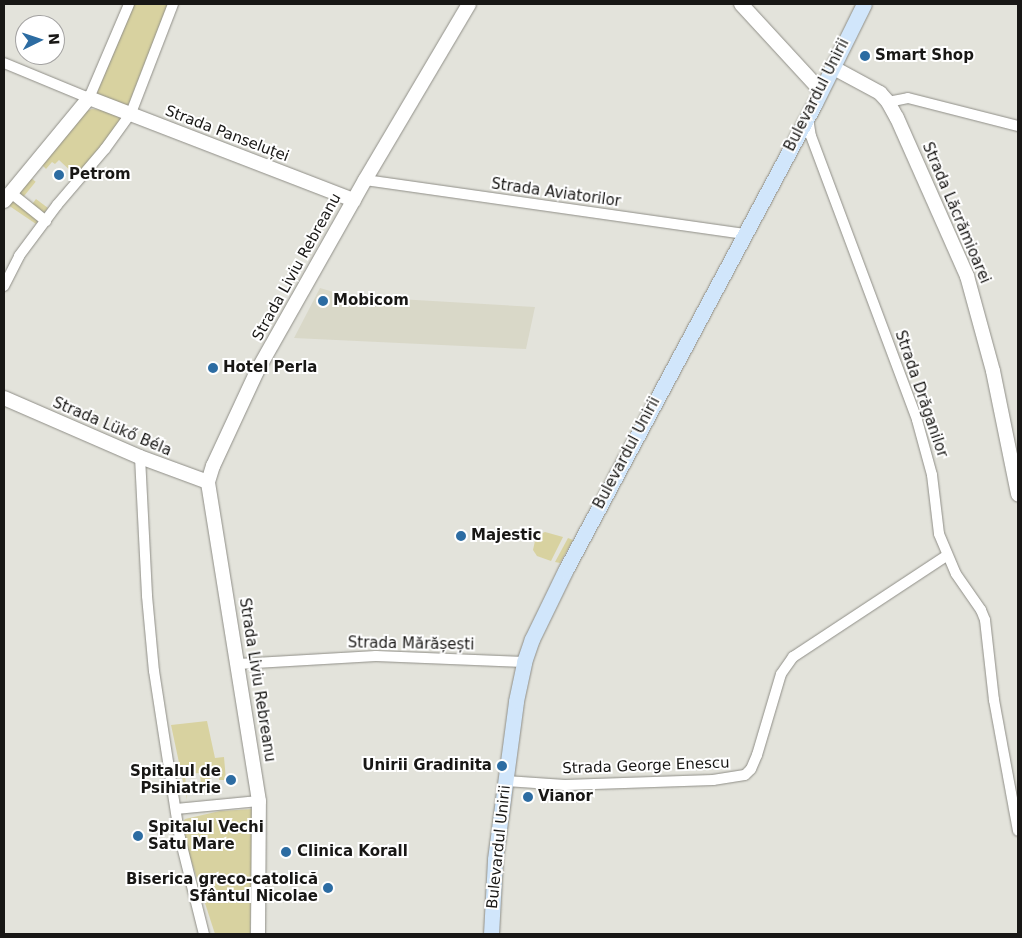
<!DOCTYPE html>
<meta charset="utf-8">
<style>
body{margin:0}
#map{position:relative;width:1022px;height:938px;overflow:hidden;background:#e3e3db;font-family:"DejaVu Sans",sans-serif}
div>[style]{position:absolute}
.built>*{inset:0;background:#d9d8c8}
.green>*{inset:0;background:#d8d2a0;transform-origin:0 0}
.roads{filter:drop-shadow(0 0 1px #8f8e87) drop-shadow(0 0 1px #8f8e87)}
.minor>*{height:10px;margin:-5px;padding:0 5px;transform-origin:5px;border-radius:5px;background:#fff}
.secondary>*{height:14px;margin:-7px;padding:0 7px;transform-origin:7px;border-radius:7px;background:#fff}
.primary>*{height:15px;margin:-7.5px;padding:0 7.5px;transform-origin:7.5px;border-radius:7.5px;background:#d1e6fb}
.dots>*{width:14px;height:14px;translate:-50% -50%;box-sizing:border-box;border:2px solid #fff;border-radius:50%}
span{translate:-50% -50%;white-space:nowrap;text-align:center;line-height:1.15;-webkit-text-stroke:4px #fff;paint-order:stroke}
.poi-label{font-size:15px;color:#181715;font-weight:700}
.left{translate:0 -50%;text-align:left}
.right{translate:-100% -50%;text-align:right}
.street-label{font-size:15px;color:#181715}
.frame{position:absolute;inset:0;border:5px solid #181715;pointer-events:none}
.north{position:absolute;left:15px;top:15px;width:50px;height:50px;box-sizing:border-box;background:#fff;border:1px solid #a3a2a1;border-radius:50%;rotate:86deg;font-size:14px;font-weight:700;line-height:20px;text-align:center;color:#181715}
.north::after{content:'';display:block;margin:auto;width:18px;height:22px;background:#2c6ca2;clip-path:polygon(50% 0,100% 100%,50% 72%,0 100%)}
</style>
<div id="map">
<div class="built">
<div style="clip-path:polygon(320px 288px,347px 296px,535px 307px,526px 349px,294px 338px)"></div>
</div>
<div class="green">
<div style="clip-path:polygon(134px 4px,168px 4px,128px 106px,96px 95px)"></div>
<div style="clip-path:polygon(92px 109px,104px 110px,123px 119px,76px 176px,59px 160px,55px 164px,52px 162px,46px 169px,42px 165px,78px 114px)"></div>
<div style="left:31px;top:178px;width:6px;height:20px;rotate:39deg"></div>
<div style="left:36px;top:199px;width:15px;height:8px;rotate:37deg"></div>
<div style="clip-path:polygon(14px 200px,38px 220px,36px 224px,8px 205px)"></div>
<div style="clip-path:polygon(545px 532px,563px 537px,551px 561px,537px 556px,533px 550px,536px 536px)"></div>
<div style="clip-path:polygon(568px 538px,573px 540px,560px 563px,555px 562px)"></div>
<div style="clip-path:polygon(207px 721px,215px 758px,224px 757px,226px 780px,219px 780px,219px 775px,210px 776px,211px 784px,201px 785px,200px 773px,185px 774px,187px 800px,171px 725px)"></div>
<div style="clip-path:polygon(253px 809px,250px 934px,215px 934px,180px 826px,185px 819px,220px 811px)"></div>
</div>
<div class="roads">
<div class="minor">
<div style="left:4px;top:63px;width:92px;rotate:22.4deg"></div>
<div style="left:89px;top:98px;width:102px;rotate:-66.9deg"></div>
<div style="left:888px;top:102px;width:20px;rotate:-11deg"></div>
<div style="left:908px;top:98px;width:114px;rotate:14.3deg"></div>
<div style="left:808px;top:118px;width:18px;rotate:81deg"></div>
<div style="left:811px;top:136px;width:303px;rotate:69.5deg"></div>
<div style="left:917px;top:420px;width:57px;rotate:74.7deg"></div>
<div style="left:932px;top:475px;width:59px;rotate:83.2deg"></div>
<div style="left:939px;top:534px;width:43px;rotate:67deg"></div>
<div style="left:956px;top:574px;width:44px;rotate:55.2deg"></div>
<div style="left:981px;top:610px;width:11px;rotate:68deg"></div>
<div style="left:985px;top:620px;width:81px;rotate:83.6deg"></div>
<div style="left:994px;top:700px;width:133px;rotate:79.6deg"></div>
<div style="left:365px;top:180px;width:382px;rotate:8.1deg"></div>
<div style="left:11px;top:193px;width:45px;rotate:38.7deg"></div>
<div style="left:4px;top:286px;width:34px;rotate:-63deg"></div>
<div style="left:19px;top:256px;width:64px;rotate:-53.3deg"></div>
<div style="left:57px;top:205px;width:74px;rotate:-49.4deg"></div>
<div style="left:105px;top:149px;width:44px;rotate:-54.2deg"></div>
<div style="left:131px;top:113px;width:117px;rotate:-68.9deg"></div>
<div style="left:140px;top:457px;width:139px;rotate:87.1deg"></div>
<div style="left:147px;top:596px;width:75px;rotate:84.7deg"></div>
<div style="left:154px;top:671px;width:169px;rotate:81.2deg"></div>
<div style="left:180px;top:838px;width:99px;rotate:76deg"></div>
<div style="left:238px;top:664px;width:138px;rotate:-3.3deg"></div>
<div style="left:376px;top:656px;width:148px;rotate:2.3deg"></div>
<div style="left:506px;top:781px;width:59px;rotate:3.9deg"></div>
<div style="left:565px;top:785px;width:59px;rotate:-1.9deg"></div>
<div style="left:624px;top:783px;width:89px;rotate:-1.9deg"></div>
<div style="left:713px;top:780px;width:32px;rotate:-9deg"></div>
<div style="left:745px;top:775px;width:8px;rotate:-45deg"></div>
<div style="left:751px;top:769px;width:15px;rotate:-67deg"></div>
<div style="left:757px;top:755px;width:84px;rotate:-73.5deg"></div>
<div style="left:781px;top:674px;width:21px;rotate:-55deg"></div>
<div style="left:793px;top:657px;width:183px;rotate:-33.4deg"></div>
<div style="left:176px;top:809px;width:83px;rotate:-5.5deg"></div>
</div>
<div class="secondary">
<div style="left:741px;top:4px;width:118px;rotate:47.4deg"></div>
<div style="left:832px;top:67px;width:55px;rotate:28.4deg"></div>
<div style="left:880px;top:93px;width:12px;rotate:48deg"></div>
<div style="left:888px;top:102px;width:18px;rotate:61deg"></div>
<div style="left:897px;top:118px;width:173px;rotate:66.1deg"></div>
<div style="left:967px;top:276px;width:98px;rotate:74.7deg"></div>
<div style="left:993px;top:371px;width:126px;rotate:78.5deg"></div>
<div style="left:4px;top:201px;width:134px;rotate:-50.5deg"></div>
<div style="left:89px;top:98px;width:284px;rotate:21.1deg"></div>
<div style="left:4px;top:398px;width:148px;rotate:23.5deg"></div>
<div style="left:140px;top:457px;width:72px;rotate:20.2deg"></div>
<div style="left:258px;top:934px;width:133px;rotate:-89.6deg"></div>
<div style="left:259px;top:801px;width:323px;rotate:-99.1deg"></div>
<div style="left:208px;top:482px;width:17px;rotate:-73deg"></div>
<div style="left:213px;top:466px;width:105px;rotate:-65.1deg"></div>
<div style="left:257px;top:371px;width:219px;rotate:-60.5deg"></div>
<div style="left:365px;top:180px;width:204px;rotate:-59.4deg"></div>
</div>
<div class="primary">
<div style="left:491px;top:934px;width:75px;rotate:-86.9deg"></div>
<div style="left:495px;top:859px;width:159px;rotate:-82.4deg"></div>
<div style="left:516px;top:701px;width:40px;rotate:-78deg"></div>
<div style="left:524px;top:662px;width:24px;rotate:-71deg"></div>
<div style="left:532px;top:639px;width:76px;rotate:-64.1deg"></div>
<div style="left:565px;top:571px;width:531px;rotate:-61.89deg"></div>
<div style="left:815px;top:103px;width:110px;rotate:-63.7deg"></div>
</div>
</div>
<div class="dots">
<div style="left:865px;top:56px;background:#2c6ca2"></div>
<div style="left:59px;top:175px;background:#2c6ca2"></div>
<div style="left:323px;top:301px;background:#2c6ca2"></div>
<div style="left:213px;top:368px;background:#2c6ca2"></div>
<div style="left:461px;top:536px;background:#2c6ca2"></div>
<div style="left:502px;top:766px;background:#2c6ca2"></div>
<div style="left:231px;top:780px;background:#2c6ca2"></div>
<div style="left:528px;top:797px;background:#2c6ca2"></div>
<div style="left:138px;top:836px;background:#2c6ca2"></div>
<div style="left:286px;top:852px;background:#2c6ca2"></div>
<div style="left:328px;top:888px;background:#2c6ca2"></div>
</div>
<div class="poi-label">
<span class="left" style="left:875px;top:56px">Smart Shop</span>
<span class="left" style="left:69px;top:175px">Petrom</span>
<span class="left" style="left:333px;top:301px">Mobicom</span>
<span class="left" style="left:223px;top:368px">Hotel Perla</span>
<span class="left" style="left:471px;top:536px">Majestic</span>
<span class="right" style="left:492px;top:766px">Unirii Gradinita</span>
<span class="right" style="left:221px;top:780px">Spitalul de<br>Psihiatrie</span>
<span class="left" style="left:538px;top:797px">Vianor</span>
<span class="left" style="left:148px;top:836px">Spitalul Vechi<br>Satu Mare</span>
<span class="left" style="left:297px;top:852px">Clinica Korall</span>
<span class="right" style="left:318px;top:888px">Biserica greco-catolică<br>Sfântul Nicolae</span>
</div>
<div class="street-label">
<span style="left:817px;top:95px;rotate:-63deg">Bulevardul Unirii</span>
<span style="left:227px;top:134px;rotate:21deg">Strada Panseluței</span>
<span style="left:556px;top:193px;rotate:8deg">Strada Aviatorilor</span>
<span style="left:956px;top:213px;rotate:67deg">Strada Lăcrămioarei</span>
<span style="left:297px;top:267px;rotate:-61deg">Strada Liviu Rebreanu</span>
<span style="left:921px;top:394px;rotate:71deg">Strada Drăganilor</span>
<span style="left:112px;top:427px;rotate:23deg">Strada Lükő Béla</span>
<span style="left:627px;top:453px;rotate:-62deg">Bulevardul Unirii</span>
<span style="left:411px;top:644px;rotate:1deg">Strada Mărășești</span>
<span style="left:257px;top:680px;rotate:81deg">Strada Liviu Rebreanu</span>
<span style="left:646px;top:766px;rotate:-2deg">Strada George Enescu</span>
<span style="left:499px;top:847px;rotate:-84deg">Bulevardul Unirii</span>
</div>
<div class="frame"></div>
<div class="north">N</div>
</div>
